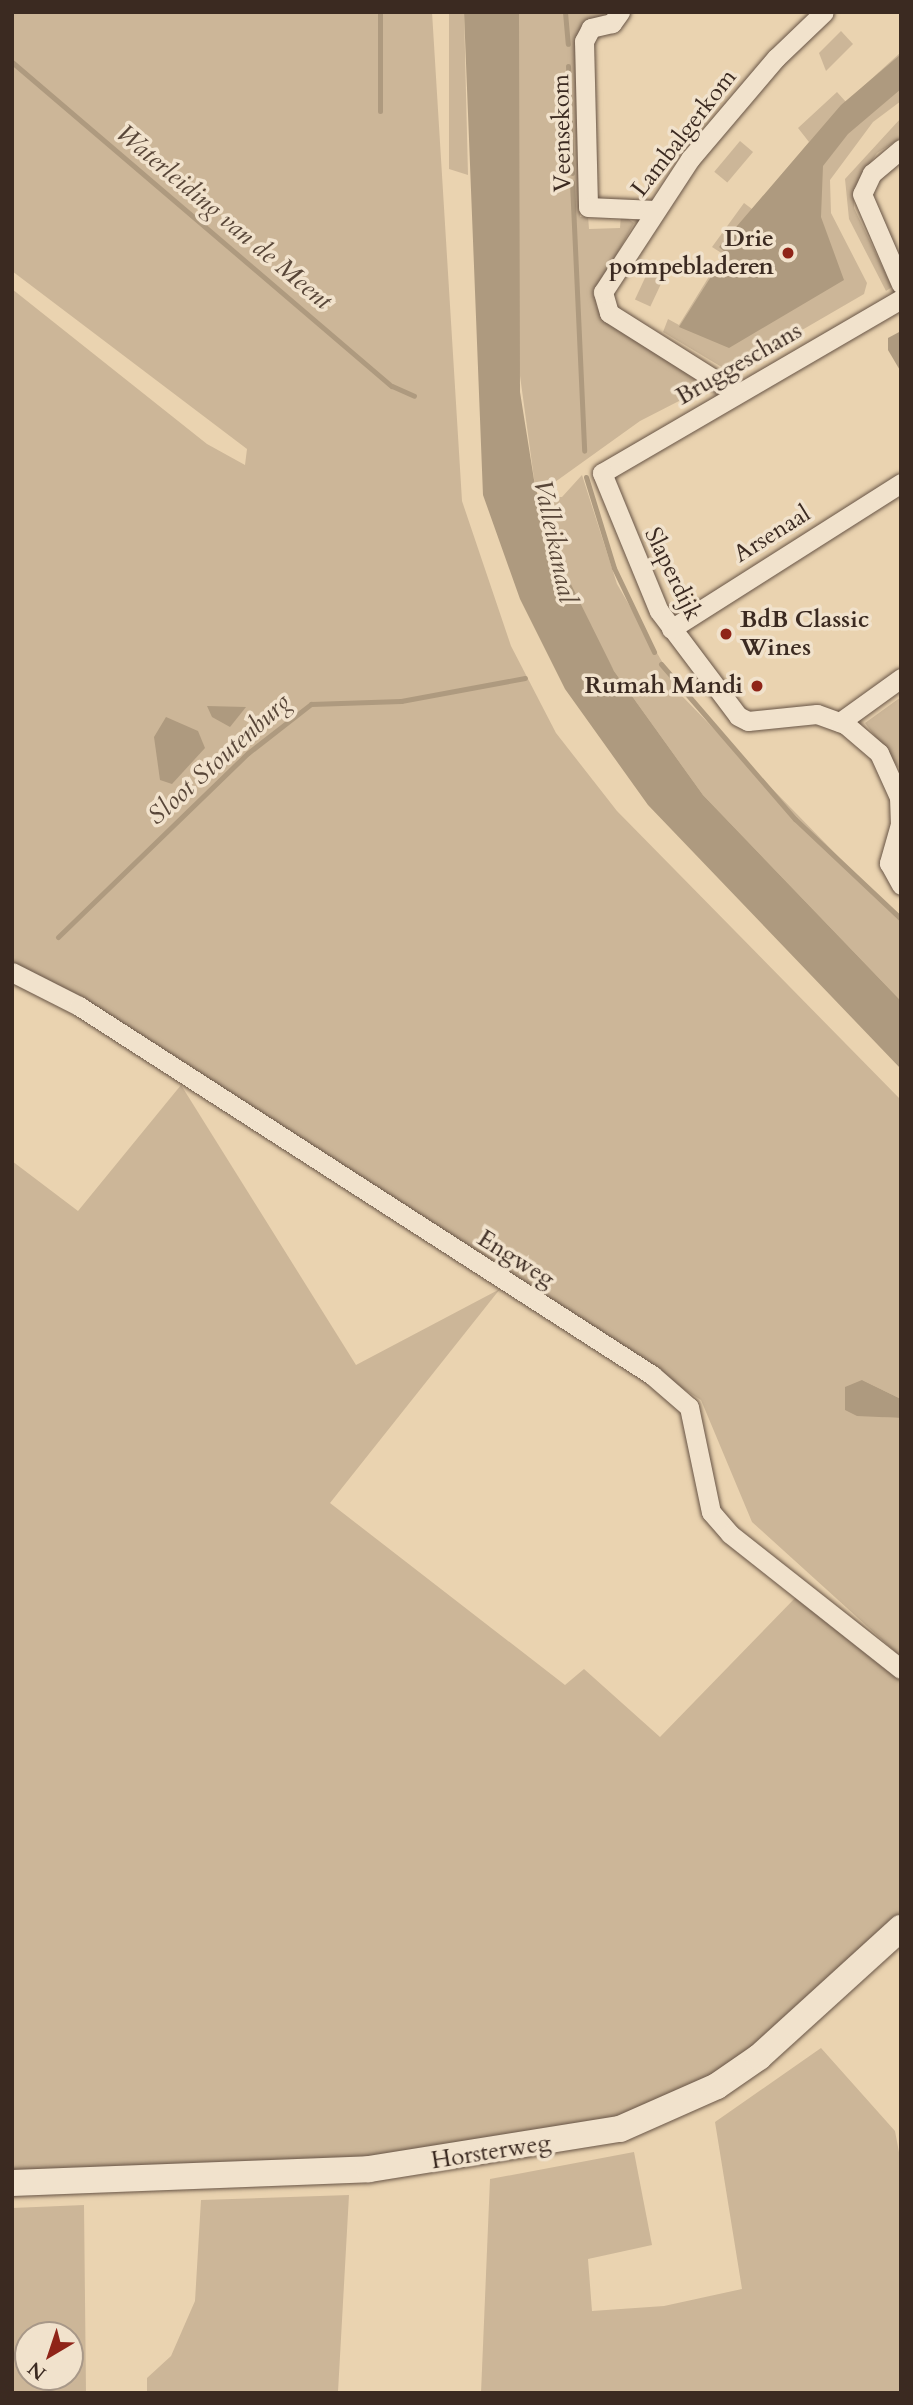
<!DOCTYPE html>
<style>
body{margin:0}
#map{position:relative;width:913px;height:2405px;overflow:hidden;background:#ead3b0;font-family:Cardo,serif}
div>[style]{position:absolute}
.green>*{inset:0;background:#ccb698;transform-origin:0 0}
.water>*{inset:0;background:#ae9a7f}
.stream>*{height:5px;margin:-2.5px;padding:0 2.5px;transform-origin:2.5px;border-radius:2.5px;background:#ae9a7f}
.roads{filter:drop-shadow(0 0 2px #675445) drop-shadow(0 0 2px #675445)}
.street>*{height:19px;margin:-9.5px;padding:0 9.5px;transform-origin:9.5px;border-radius:9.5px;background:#f1e2cc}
.secondary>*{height:26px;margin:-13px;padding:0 13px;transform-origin:13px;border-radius:13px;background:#f1e2cc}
.dots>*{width:19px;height:19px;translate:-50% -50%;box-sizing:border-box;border:4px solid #f1e2cc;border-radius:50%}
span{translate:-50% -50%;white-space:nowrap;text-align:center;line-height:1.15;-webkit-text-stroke:7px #f1e2cc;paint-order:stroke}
.street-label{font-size:24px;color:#3b2a21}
.poi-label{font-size:24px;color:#3b2a21;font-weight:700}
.right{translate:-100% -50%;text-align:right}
.left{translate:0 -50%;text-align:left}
.water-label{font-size:26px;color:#584638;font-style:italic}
.frame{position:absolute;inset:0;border:14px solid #3b2a21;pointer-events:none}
.north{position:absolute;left:14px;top:2321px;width:70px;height:70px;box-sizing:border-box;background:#f1e2cc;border:2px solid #a89888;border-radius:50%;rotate:219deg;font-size:19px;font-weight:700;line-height:28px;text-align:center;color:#3b2a21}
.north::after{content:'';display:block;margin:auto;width:24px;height:32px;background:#8f2418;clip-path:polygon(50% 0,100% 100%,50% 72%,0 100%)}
</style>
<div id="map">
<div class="green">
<div style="clip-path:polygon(12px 12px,432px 12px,462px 501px,511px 646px,556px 733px,617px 811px,901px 1100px,901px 1399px,862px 1380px,882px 1417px,901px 1418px,901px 1657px,752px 1522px,701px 1400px,12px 966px,12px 289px,207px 444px,245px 465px,247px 449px,12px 271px)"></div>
<div style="clip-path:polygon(449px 12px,464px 12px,468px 175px,449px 169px)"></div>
<div style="clip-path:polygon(519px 12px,610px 12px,582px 25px,578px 43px,580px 217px,588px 216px,589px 229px,620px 228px,621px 214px,634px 223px,595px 294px,597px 308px,718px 381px,640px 421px,555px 482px,535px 486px,518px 361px)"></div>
<div style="clip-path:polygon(841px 31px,853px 44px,826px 71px,819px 53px)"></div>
<div style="clip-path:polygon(901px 52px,901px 101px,873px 122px,830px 180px,831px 213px,867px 283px,864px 294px,730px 372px,663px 332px,668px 319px,679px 325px,723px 254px,712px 247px,744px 203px,752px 209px,809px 142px,798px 128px,837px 92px,846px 102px)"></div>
<div style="clip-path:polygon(901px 118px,901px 138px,877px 153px,854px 188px,854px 208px,892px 287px,886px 291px,849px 219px,845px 179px)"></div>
<div style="left:740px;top:141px;width:17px;height:40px;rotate:40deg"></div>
<div style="left:651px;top:265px;width:17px;height:38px;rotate:25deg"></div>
<div style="clip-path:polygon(582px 475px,617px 584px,682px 696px,901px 921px,901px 1001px,703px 795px,614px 671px,581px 614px,538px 497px,562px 497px)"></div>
<div style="clip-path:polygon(901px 697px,901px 771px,865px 723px)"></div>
<div style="clip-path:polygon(181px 1085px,356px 1365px,500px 1289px,330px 1503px,565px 1685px,584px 1669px,660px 1737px,797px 1596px,901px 1678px,901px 1921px,790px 2023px,659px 2108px,429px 2156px,12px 2173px,12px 1161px,78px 1211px)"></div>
<div style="clip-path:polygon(821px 2048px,895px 2131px,901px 2163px,901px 2393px,481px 2393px,490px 2179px,634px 2152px,652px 2245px,588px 2259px,592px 2311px,664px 2306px,742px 2289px,715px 2122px)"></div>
<div style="clip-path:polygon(349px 2195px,338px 2392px,343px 2393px,147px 2393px,147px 2378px,171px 2356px,195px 2301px,201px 2200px)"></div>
<div style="clip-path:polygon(evenodd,84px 2205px,86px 2393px,12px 2393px,12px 2208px,84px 2205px,28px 2335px,70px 2335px,70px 2377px,28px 2377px,28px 2335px)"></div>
</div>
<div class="water">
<div style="clip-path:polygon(464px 12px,519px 12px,520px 392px,535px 486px,554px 550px,614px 671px,703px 795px,901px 1001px,901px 1069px,648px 805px,565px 689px,520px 599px,483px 495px)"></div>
<div style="clip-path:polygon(901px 54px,901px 89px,848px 134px,823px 166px,821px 217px,844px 280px,729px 348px,679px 327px,726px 253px,719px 247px,841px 105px)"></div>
<div style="clip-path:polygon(901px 331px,901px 372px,888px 350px,888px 338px)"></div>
<div style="clip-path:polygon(207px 706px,246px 707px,230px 727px,212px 717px)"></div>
<div style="clip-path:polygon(166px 717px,198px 731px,205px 748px,172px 784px,160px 780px,154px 737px)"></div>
<div style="clip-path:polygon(862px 1380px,901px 1399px,901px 1418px,857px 1416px,845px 1410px,845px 1387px)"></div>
</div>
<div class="stream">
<div style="left:565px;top:12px;width:32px;rotate:85deg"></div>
<div style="left:12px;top:62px;width:499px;rotate:40.5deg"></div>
<div style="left:392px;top:386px;width:24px;rotate:24deg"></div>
<div style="left:568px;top:66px;width:107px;rotate:87.9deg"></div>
<div style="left:380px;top:111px;width:99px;rotate:-90deg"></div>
<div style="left:572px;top:182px;width:269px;rotate:87.4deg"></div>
<div style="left:586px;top:477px;width:95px;rotate:72.9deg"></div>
<div style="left:614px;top:568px;width:93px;rotate:64.5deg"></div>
<div style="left:661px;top:664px;width:205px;rotate:49.2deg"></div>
<div style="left:795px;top:819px;width:146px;rotate:43.3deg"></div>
<div style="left:58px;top:937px;width:264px;rotate:-44.1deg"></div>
<div style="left:248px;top:753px;width:80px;rotate:-37.9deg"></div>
<div style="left:311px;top:704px;width:90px;rotate:-1.9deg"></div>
<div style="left:401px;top:701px;width:126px;rotate:-10.5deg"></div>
</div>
<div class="roads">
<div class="street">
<div style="left:620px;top:12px;width:14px;rotate:126deg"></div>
<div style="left:612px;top:23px;width:22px;rotate:167deg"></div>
<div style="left:591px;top:28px;width:15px;rotate:118deg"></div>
<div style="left:584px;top:41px;width:166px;rotate:88.6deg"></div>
<div style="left:588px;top:207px;width:67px;rotate:2.6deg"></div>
<div style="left:901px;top:149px;width:38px;rotate:140deg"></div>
<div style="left:872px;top:173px;width:23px;rotate:115deg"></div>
<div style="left:862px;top:194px;width:98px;rotate:66.6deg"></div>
<div style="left:901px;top:299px;width:346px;rotate:149.8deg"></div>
<div style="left:602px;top:473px;width:149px;rotate:67.6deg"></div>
<div style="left:659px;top:611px;width:131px;rotate:53deg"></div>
<div style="left:738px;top:716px;width:11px;rotate:27deg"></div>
<div style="left:748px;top:721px;width:69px;rotate:-5.8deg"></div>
<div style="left:817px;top:714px;width:30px;rotate:20deg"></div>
<div style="left:845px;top:724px;width:45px;rotate:40.5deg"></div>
<div style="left:879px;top:753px;width:48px;rotate:65.6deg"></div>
<div style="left:899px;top:797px;width:27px;rotate:88deg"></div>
<div style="left:900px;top:824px;width:41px;rotate:105.8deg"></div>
<div style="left:889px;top:863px;width:25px;rotate:61deg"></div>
<div style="left:736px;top:393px;width:150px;rotate:-147.8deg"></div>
<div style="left:609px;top:313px;width:22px;rotate:-106deg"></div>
<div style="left:603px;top:292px;width:159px;rotate:-56.8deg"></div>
<div style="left:690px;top:159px;width:133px;rotate:-49.6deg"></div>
<div style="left:776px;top:58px;width:66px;rotate:-43.8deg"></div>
<div style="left:671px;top:629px;width:272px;rotate:-32.4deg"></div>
<div style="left:840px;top:722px;width:75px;rotate:-35.8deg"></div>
<div style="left:12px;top:972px;width:75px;rotate:26.9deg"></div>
<div style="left:79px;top:1006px;width:682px;rotate:32.78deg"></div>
<div style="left:652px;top:1375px;width:49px;rotate:40.9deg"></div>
<div style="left:689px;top:1407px;width:107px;rotate:78.2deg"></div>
<div style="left:711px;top:1512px;width:29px;rotate:49deg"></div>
<div style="left:730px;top:1534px;width:218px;rotate:38.3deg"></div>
</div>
<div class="secondary">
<div style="left:12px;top:2183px;width:357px;rotate:-2.2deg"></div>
<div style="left:369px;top:2169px;width:254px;rotate:-9.1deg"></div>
<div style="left:620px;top:2129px;width:106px;rotate:-23.9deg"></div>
<div style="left:717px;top:2086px;width:51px;rotate:-34.6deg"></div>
<div style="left:759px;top:2057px;width:192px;rotate:-42.3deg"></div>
</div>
</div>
<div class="dots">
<div style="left:788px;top:253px;background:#8f2418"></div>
<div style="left:726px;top:634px;background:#8f2418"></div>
<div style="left:757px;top:686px;background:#8f2418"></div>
</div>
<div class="street-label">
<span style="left:562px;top:133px;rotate:-91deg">Veensekom</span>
<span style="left:684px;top:133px;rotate:-52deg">Lambalgerkom</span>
<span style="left:739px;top:364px;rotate:-30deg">Bruggeschans</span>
<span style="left:772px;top:534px;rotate:-32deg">Arsenaal</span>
<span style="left:673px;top:574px;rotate:64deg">Slaperdijk</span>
<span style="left:516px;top:1259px;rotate:32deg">Engweg</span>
<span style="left:491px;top:2152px;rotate:-9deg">Horsterweg</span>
</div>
<div class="poi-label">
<span class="right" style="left:774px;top:253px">Drie<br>pompebladeren</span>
<span class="left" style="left:740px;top:634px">BdB Classic<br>Wines</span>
<span class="right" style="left:743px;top:686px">Rumah Mandi</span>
</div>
<div class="water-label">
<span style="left:224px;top:217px;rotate:40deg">Waterleiding van de Meent</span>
<span style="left:555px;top:541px;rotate:78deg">Valleikanaal</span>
<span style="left:219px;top:759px;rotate:-42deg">Sloot Stoutenburg</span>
</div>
<div class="frame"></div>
<div class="north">N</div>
</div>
